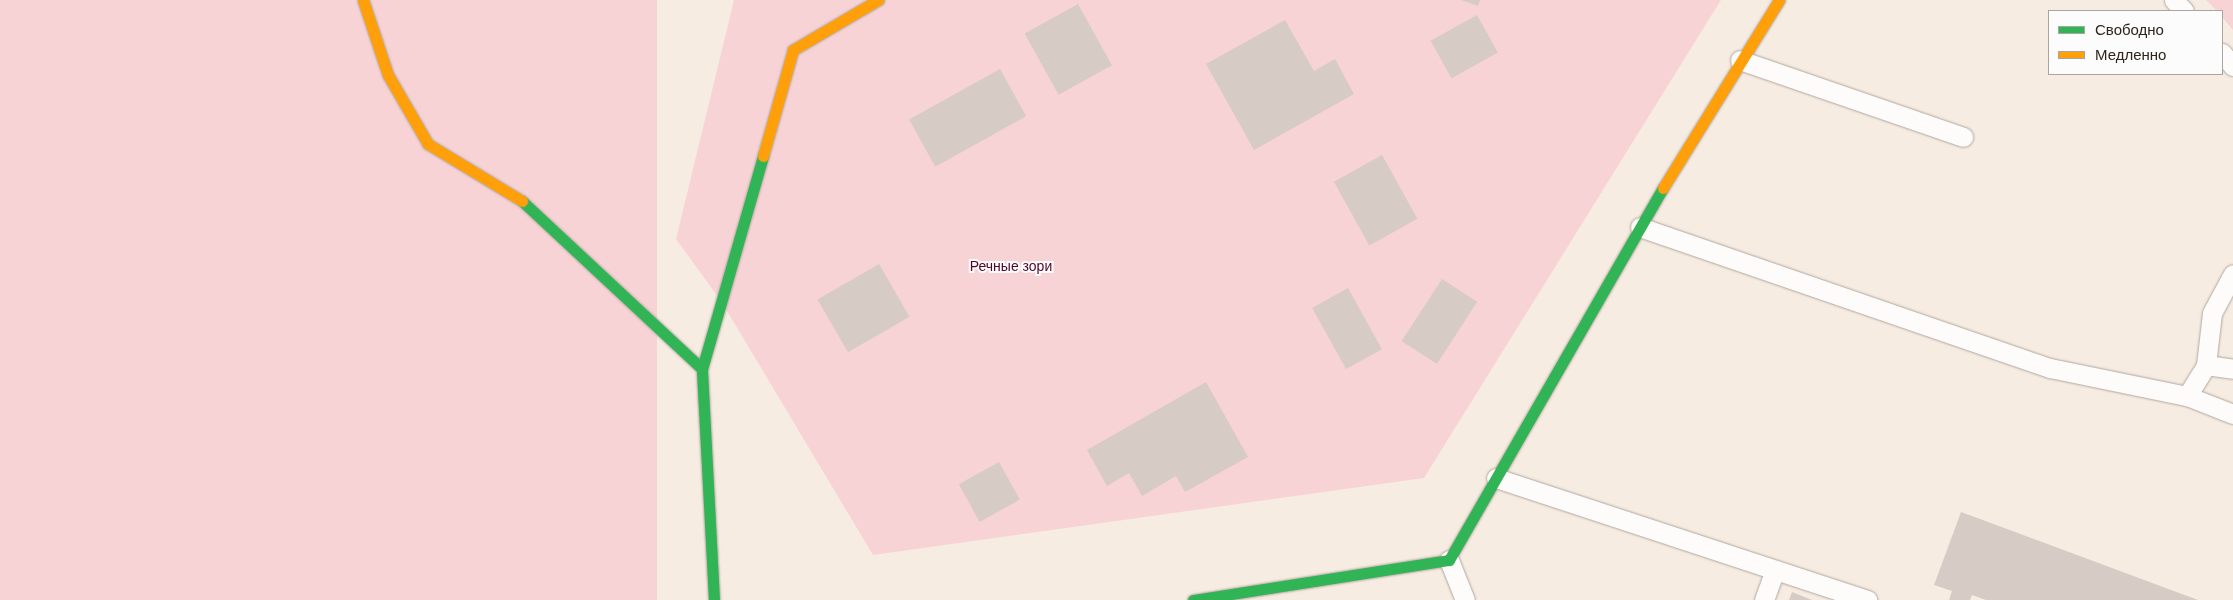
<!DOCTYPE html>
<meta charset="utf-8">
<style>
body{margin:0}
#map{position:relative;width:2233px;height:600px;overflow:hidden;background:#f7ece2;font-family:Arial,sans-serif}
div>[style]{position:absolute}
.green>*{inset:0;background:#f8d3d6;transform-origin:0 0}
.building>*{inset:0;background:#d6cbc5;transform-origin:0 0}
.roads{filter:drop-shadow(0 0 1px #b0a79f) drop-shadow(0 0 1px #b0a79f)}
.lane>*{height:19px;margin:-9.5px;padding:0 9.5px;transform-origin:9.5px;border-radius:9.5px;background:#fefcfb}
.fast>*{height:11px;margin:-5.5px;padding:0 5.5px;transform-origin:5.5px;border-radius:5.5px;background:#30b455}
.slow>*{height:11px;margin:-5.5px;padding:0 5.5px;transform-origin:5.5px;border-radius:5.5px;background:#ff9f0a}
span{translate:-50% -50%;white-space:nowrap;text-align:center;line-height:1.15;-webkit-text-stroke:4px #fcfcfc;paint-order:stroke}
.park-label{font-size:14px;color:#530625}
.legend{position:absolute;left:2048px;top:10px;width:175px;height:65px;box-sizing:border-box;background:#fcfcfc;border:1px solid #a9a6a2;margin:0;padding:6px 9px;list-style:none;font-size:15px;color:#2d241c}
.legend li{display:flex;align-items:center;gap:10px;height:25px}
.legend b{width:25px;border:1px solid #a9a6a2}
</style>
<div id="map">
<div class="green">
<div style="left:0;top:0;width:657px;height:600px"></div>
<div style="clip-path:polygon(734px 0,1721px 0,1424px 478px,873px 555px,721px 301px,676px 239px)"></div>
<div style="clip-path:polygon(2206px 0,2233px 0,2233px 30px,2222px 17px,2222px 11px,2217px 11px)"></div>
</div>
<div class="building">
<div style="clip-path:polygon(1461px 0,1480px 0,1478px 6px)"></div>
<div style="left:1078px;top:4px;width:70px;height:61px;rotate:61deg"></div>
<div style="left:1477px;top:15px;width:43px;height:53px;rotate:61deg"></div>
<div style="clip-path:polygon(1285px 20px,1314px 71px,1335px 59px,1354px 94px,1254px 150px,1206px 64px)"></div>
<div style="left:1000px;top:69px;width:54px;height:104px;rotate:61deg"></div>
<div style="left:1382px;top:155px;width:73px;height:55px;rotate:61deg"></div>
<div style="left:879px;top:264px;width:61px;height:71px;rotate:60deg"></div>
<div style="left:1442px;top:279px;width:42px;height:74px;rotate:33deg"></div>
<div style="left:1348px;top:288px;width:70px;height:41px;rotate:61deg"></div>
<div style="clip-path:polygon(1206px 382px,1248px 457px,1185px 492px,1176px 476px,1142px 496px,1129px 473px,1107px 486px,1087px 450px)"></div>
<div style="left:999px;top:462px;width:43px;height:46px;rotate:61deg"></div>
<div style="clip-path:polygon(1961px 512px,2198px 600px,1986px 600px,1972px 595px,1970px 600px,1949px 600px,1952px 591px,1934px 585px)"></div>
<div style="clip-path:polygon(1792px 592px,1812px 600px,1789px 600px)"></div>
</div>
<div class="roads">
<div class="lane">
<div style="left:2174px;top:0;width:15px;rotate:48deg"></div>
<div style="left:2222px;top:53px;width:17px;rotate:50deg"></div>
<div style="left:1740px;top:60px;width:236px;rotate:19deg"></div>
<div style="left:1640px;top:227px;width:434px;rotate:19deg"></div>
<div style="left:2050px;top:368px;width:140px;rotate:11.6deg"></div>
<div style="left:2187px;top:396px;width:49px;rotate:21.4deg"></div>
<div style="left:2206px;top:365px;width:27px;rotate:8deg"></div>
<div style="left:2187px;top:396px;width:36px;rotate:-58deg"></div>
<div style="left:2206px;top:365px;width:52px;rotate:-83.4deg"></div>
<div style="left:2212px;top:313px;width:44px;rotate:-61.7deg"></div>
<div style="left:1496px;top:478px;width:391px;rotate:18.2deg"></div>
<div style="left:1449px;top:560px;width:43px;rotate:68.2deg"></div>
<div style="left:1764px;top:600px;width:32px;rotate:-70deg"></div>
</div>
<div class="fast">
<div style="left:522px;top:201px;width:246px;rotate:43deg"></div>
<div style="left:714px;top:600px;width:231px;rotate:-93deg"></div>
<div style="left:702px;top:369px;width:222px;rotate:-74deg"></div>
<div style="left:1193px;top:600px;width:259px;rotate:-8.9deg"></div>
<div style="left:1449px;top:560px;width:429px;rotate:-60.1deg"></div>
</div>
<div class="slow">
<div style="left:363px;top:0;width:79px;rotate:71.6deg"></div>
<div style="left:388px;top:75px;width:80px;rotate:59.9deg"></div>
<div style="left:428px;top:144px;width:110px;rotate:31.2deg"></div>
<div style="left:763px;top:156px;width:110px;rotate:-74.2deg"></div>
<div style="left:793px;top:50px;width:99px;rotate:-30.5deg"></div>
<div style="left:1663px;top:188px;width:221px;rotate:-58.3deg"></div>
</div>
</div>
<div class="park-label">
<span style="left:1011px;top:266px">Речные зори</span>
</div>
<ul class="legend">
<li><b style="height:6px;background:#30b455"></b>Свободно</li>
<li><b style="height:6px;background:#ff9f0a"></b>Медленно</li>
</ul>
</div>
